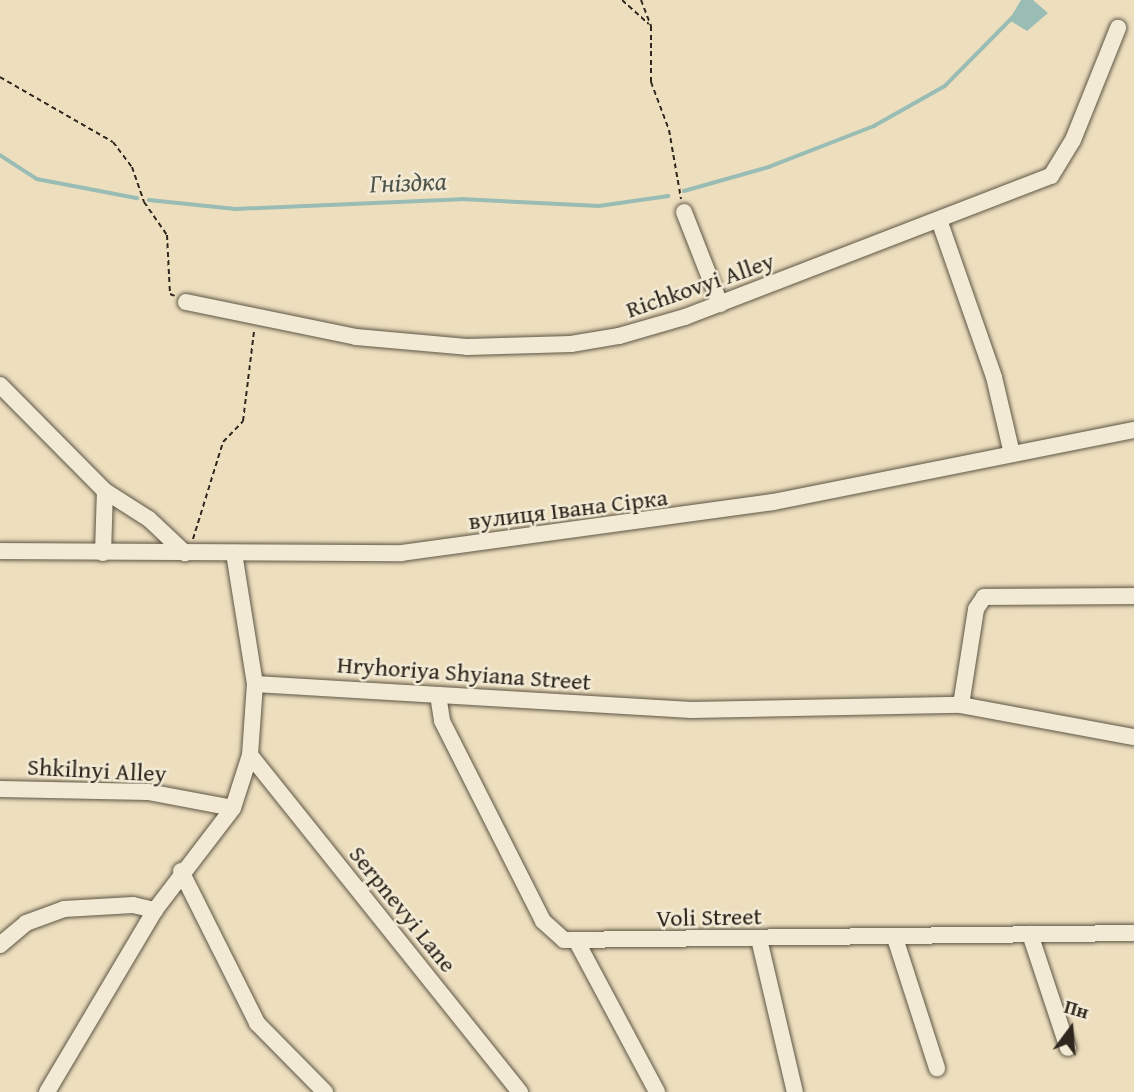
<!DOCTYPE html>
<meta charset="utf-8">
<style>
body{margin:0}
#map{position:relative;width:1134px;height:1092px;overflow:hidden;background:#eddfbe;font-family:"Gentium Book Plus",serif}
div>[style]{position:absolute}
.water>*{inset:0;background:#99bcb4}
.stream>*{height:3.5px;margin:-1.75px;padding:0 1.75px;transform-origin:1.75px;border-radius:1.75px;background:#99bcb4}
.path>*{height:2px;margin-top:-1px;transform-origin:0;background:repeating-linear-gradient(90deg,#2e271d 0 5px,transparent 0 8.5px)}
.roads{filter:drop-shadow(0 0 2px #5e5545) drop-shadow(0 0 2px #5e5545)}
.minor>*{height:16px;margin:-8px;padding:0 8px;transform-origin:8px;border-radius:8px;background:#f3ead5}
span{translate:-50% -50%;white-space:nowrap;text-align:center;line-height:1.15;-webkit-text-stroke:5px #f3ead5;paint-order:stroke}
.street-label{font-size:24px;color:#2e271d}
.water-label{font-size:26px;color:#4e544a;font-style:italic}
.north{position:absolute;left:1036px;top:994px;width:70px;height:70px;-webkit-text-stroke:5px #f3ead5;paint-order:stroke;rotate:16deg;font-size:19px;font-weight:700;line-height:28px;text-align:center;color:#2e271d}
.north::after{content:'';display:block;margin:auto;width:24px;height:32px;background:#2e271d;clip-path:polygon(50% 0,100% 100%,50% 72%,0 100%)}
</style>
<div id="map">
<div class="water">
<div style="clip-path:polygon(1021px 0,1033px 0,1048px 13px,1027px 31px,1009px 20px)"></div>
</div>
<div class="stream">
<div style="left:0;top:155px;width:44px;rotate:33deg"></div>
<div style="left:37px;top:179px;width:102px;rotate:10.8deg"></div>
<div style="left:684px;top:191px;width:88px;rotate:-15.8deg"></div>
<div style="left:769px;top:167px;width:113px;rotate:-21.3deg"></div>
<div style="left:874px;top:126px;width:81px;rotate:-29.4deg"></div>
<div style="left:945px;top:86px;width:97px;rotate:-45.4deg"></div>
<div style="left:149px;top:200px;width:87px;rotate:5.9deg"></div>
<div style="left:236px;top:209px;width:225px;rotate:-2.5deg"></div>
<div style="left:461px;top:199px;width:138px;rotate:2.9deg"></div>
<div style="left:599px;top:206px;width:70px;rotate:-8.2deg"></div>
</div>
<div class="path">
<div style="left:622px;top:0;width:36px;rotate:42deg"></div>
<div style="left:641px;top:0;width:28px;rotate:69deg"></div>
<div style="left:651px;top:26px;width:56px;rotate:90deg"></div>
<div style="left:651px;top:82px;width:51px;rotate:69.4deg"></div>
<div style="left:669px;top:130px;width:70px;rotate:80.1deg"></div>
<div style="left:0;top:77px;width:130px;rotate:29.9deg"></div>
<div style="left:113px;top:142px;width:31px;rotate:53deg"></div>
<div style="left:132px;top:167px;width:37px;rotate:71deg"></div>
<div style="left:144px;top:202px;width:40px;rotate:55.1deg"></div>
<div style="left:167px;top:235px;width:59px;rotate:87.1deg"></div>
<div style="left:170px;top:294px;width:5px;rotate:22deg"></div>
<div style="left:193px;top:539px;width:102px;rotate:-72.8deg"></div>
<div style="left:223px;top:442px;width:29px;rotate:-46deg"></div>
<div style="left:243px;top:421px;width:91px;rotate:-83deg"></div>
</div>
<div class="roads">
<div class="minor">
<div style="left:684px;top:212px;width:99px;rotate:68.6deg"></div>
<div style="left:939px;top:220px;width:166px;rotate:70.7deg"></div>
<div style="left:994px;top:377px;width:79px;rotate:76.8deg"></div>
<div style="left:186px;top:302px;width:174px;rotate:11.6deg"></div>
<div style="left:356px;top:337px;width:111px;rotate:5.1deg"></div>
<div style="left:467px;top:347px;width:104px;rotate:-1.7deg"></div>
<div style="left:571px;top:344px;width:49px;rotate:-9.5deg"></div>
<div style="left:619px;top:336px;width:69px;rotate:-16.1deg"></div>
<div style="left:685px;top:317px;width:392px;rotate:-21.1deg"></div>
<div style="left:1051px;top:176px;width:42px;rotate:-58.6deg"></div>
<div style="left:1073px;top:140px;width:121px;rotate:-68.1deg"></div>
<div style="left:0;top:385px;width:149px;rotate:45.3deg"></div>
<div style="left:105px;top:491px;width:52px;rotate:32.5deg"></div>
<div style="left:149px;top:519px;width:50px;rotate:43.4deg"></div>
<div style="left:0;top:551px;width:401px;rotate:0.3deg"></div>
<div style="left:401px;top:553px;width:375px;rotate:-7.8deg"></div>
<div style="left:773px;top:502px;width:368px;rotate:-11.3deg"></div>
<div style="left:103px;top:553px;width:62px;rotate:-88.2deg"></div>
<div style="left:234px;top:553px;width:133px;rotate:80.9deg"></div>
<div style="left:438px;top:695px;width:26px;rotate:81deg"></div>
<div style="left:442px;top:721px;width:224px;rotate:63.2deg"></div>
<div style="left:543px;top:921px;width:28px;rotate:42deg"></div>
<div style="left:564px;top:940px;width:570px;rotate:-0.7deg"></div>
<div style="left:961px;top:705px;width:97px;rotate:-81.1deg"></div>
<div style="left:976px;top:609px;width:14px;rotate:-56deg"></div>
<div style="left:984px;top:597px;width:150px;rotate:-0.4deg"></div>
<div style="left:250px;top:755px;width:432px;rotate:51.3deg"></div>
<div style="left:0;top:789px;width:148px;rotate:1.2deg"></div>
<div style="left:148px;top:792px;width:86px;rotate:10.7deg"></div>
<div style="left:181px;top:871px;width:170px;rotate:63.4deg"></div>
<div style="left:257px;top:1023px;width:97px;rotate:45.4deg"></div>
<div style="left:1030px;top:934px;width:120px;rotate:71.6deg"></div>
<div style="left:895px;top:938px;width:137px;rotate:72.1deg"></div>
<div style="left:759px;top:939px;width:157px;rotate:76.8deg"></div>
<div style="left:577px;top:942px;width:170px;rotate:61.9deg"></div>
<div style="left:0;top:945px;width:34px;rotate:-40deg"></div>
<div style="left:26px;top:923px;width:40px;rotate:-20.2deg"></div>
<div style="left:64px;top:909px;width:69px;rotate:-3.3deg"></div>
<div style="left:133px;top:905px;width:23px;rotate:13deg"></div>
<div style="left:47px;top:1092px;width:212px;rotate:-59.3deg"></div>
<div style="left:155px;top:910px;width:128px;rotate:-52.6deg"></div>
<div style="left:233px;top:808px;width:56px;rotate:-72.2deg"></div>
<div style="left:250px;top:755px;width:71px;rotate:-86deg"></div>
<div style="left:255px;top:684px;width:437px;rotate:3.4deg"></div>
<div style="left:691px;top:710px;width:270px;rotate:-1.1deg"></div>
<div style="left:961px;top:705px;width:176px;rotate:10.5deg"></div>
</div>
</div>
<div class="street-label">
<span style="left:700px;top:285px;rotate:-19deg">Richkovyi Alley</span>
<span style="left:568px;top:509px;rotate:-7deg">вулиця Івана Сірка</span>
<span style="left:464px;top:673px;rotate:4deg">Hryhoriya Shyiana Street</span>
<span style="left:97px;top:770px;rotate:3deg">Shkilnyi Alley</span>
<span style="left:403px;top:909px;rotate:51deg">Serpnevyi Lane</span>
<span style="left:709px;top:917px;rotate:-1deg">Voli Street</span>
</div>
<div class="water-label">
<span style="left:408px;top:182px;rotate:-2deg">Гніздка</span>
</div>
<div class="north">Пн</div>
</div>
